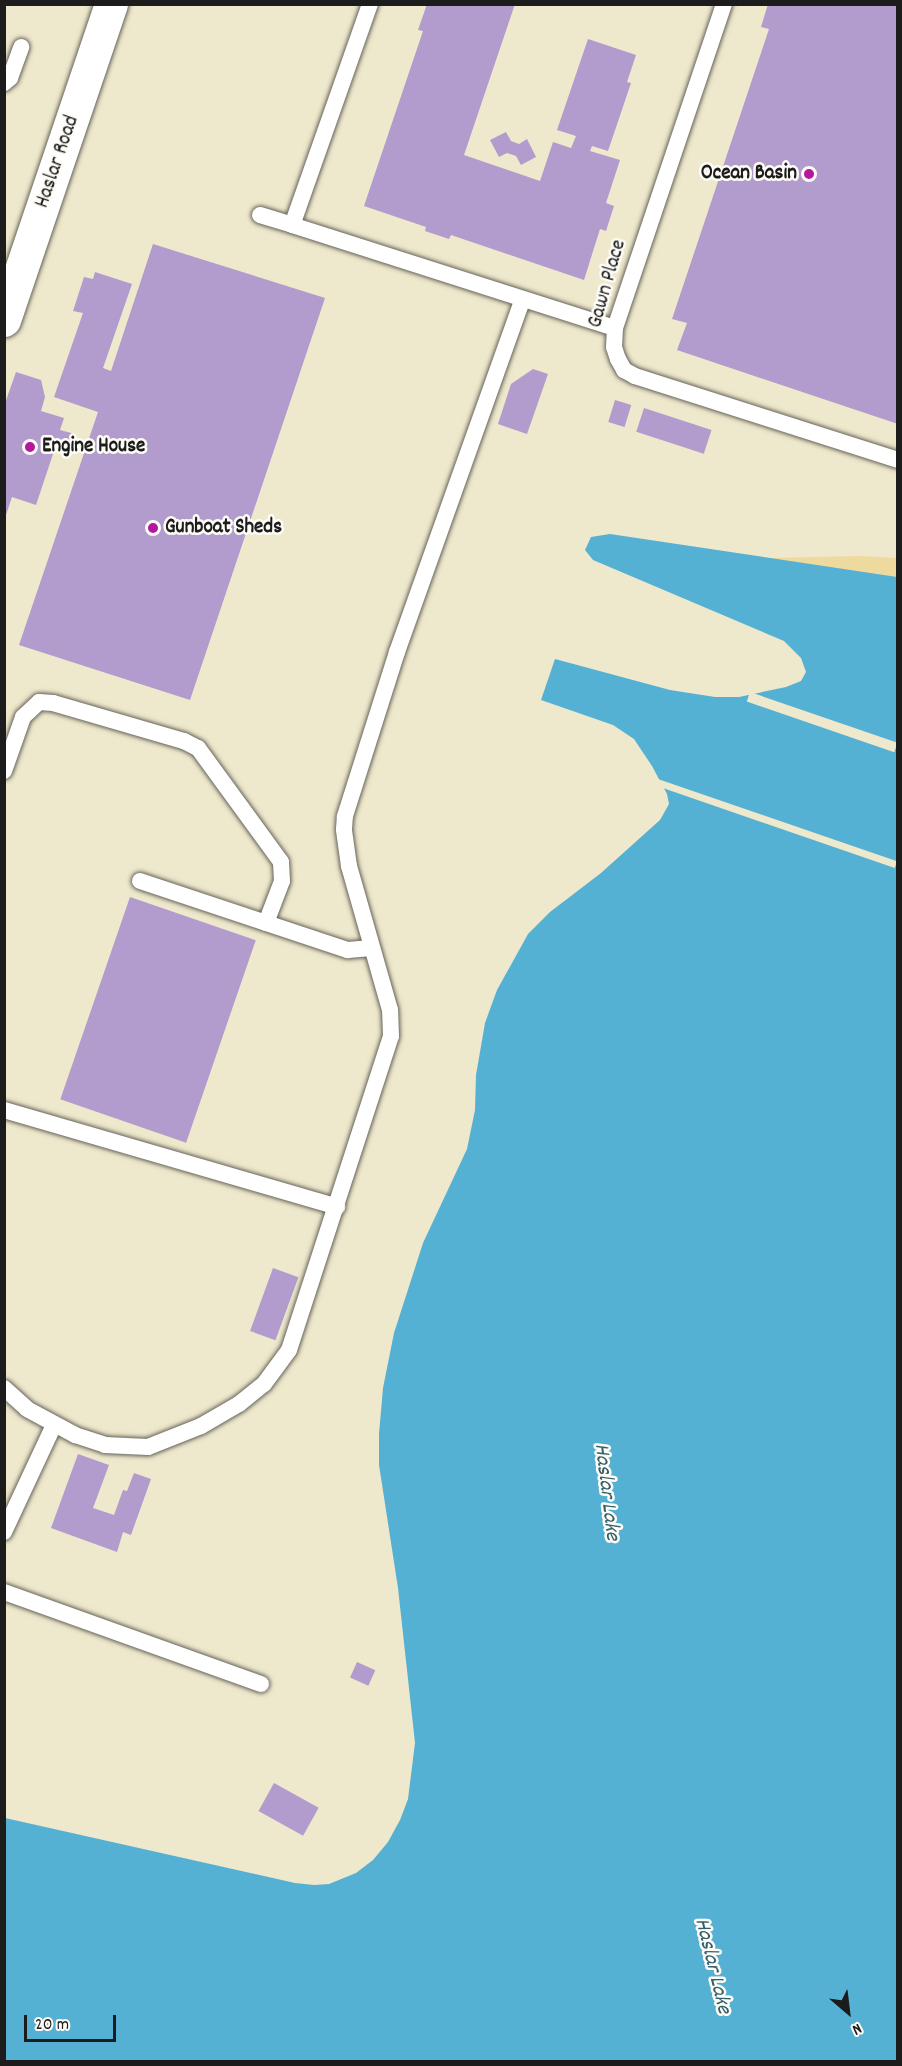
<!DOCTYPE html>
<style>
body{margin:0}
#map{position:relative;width:902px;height:2066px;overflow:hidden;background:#eee8cc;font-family:Dekko,sans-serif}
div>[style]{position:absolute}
.sand>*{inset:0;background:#eeda9e}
.water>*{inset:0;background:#55b1d3}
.pier>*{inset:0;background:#eee8cc;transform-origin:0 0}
.building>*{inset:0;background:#b29bcd;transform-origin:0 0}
.roads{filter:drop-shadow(0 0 2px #66635a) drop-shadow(0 0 2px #66635a)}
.service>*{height:16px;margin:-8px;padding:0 8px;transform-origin:8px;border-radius:8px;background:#fff}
.tertiary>*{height:33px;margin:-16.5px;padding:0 16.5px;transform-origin:16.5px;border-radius:16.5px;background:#fff}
.dots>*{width:16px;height:16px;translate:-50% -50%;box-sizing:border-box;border:3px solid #fdfcf7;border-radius:50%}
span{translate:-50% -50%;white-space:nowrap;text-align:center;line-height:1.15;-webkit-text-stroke:5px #fdfcf7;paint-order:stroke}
.street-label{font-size:21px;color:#1c1c1c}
.poi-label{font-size:21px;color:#1c1c1c;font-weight:700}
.right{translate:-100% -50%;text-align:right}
.left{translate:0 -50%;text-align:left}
.water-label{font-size:22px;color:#365f6e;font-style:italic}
.frame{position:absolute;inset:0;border:6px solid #1c1c1c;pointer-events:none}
.north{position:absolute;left:818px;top:1982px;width:60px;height:60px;-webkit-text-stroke:4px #fdfcf7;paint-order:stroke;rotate:152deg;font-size:16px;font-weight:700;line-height:24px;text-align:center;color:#1c1c1c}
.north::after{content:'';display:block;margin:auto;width:21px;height:27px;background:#1c1c1c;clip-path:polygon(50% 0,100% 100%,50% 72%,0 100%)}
.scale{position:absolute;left:24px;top:2015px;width:92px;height:27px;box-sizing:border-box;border:3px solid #1c1c1c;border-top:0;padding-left:8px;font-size:18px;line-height:21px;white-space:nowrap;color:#1c1c1c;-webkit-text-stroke:4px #fdfcf7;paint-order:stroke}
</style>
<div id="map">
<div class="sand">
<div style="clip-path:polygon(861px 556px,897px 558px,897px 609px,768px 558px)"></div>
</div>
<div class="water">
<div style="clip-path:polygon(610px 534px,897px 577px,897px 2061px,5px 2062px,5px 1818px,295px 1883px,314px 1885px,329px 1884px,356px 1873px,373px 1860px,388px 1842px,400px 1820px,408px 1799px,415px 1743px,398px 1588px,379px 1465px,379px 1434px,383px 1388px,394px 1333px,423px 1243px,467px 1149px,475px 1110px,476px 1075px,485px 1023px,497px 990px,528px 934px,550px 912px,601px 873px,660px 820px,669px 804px,667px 794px,652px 766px,634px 739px,613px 725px,541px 700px,555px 659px,670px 690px,715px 697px,739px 697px,786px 687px,801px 681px,806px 672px,801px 658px,784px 641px,593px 560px,585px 550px,591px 537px)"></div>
</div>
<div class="pier">
<div style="left:750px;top:692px;width:156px;height:10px;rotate:19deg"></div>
<div style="left:655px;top:778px;width:256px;height:7px;rotate:19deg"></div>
</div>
<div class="building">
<div style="clip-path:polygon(427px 4px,515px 4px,464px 155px,540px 181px,553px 142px,571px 148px,576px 136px,557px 130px,588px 39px,636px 55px,627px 82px,631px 83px,608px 151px,592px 146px,590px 151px,620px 160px,606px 203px,614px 206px,606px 231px,600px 229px,584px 280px,451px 235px,449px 239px,425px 231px,426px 227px,364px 206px,423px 31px,418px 30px)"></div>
<div style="clip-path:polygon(768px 4px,898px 4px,898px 424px,677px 350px,687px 323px,672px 319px,769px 29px,761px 27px)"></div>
<div style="clip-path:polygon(506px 132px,511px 141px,519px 144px,527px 139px,536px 157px,521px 165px,516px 156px,507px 153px,499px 157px,490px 140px)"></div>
<div style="clip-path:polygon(153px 244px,325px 298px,190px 700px,19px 645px,98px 412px,54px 397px,83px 313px,73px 311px,84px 277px,93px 279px,95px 272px,132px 284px,103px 368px,111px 371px)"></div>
<div style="clip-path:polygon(533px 369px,548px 374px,527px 434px,498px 424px,511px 384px)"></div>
<div style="clip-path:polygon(16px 372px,41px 380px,45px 397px,41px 411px,64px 418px,60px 430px,75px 434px,70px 450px,56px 445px,36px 505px,12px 497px,5px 518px,4px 406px)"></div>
<div style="left:615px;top:400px;width:17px;height:23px;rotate:17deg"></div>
<div style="left:644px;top:408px;width:71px;height:25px;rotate:18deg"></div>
<div style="left:130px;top:897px;width:133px;height:214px;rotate:19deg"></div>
<div style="left:273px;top:1268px;width:27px;height:67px;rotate:20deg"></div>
<div style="clip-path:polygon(78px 1454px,109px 1465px,93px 1508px,114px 1515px,123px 1490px,127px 1491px,134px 1473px,151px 1479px,131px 1535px,123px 1532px,117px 1552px,51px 1528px)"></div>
<div style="left:357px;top:1662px;width:20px;height:17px;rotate:24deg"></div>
<div style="left:274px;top:1783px;width:51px;height:32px;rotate:29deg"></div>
</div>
<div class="roads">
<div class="service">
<div style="left:370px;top:4px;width:234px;rotate:109.4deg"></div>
<div style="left:292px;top:225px;width:339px;rotate:17.7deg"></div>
<div style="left:724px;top:4px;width:342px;rotate:108.6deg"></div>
<div style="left:615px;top:328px;width:19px;rotate:93deg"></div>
<div style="left:614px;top:347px;width:13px;rotate:72deg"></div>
<div style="left:618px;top:359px;width:13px;rotate:61deg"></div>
<div style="left:624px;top:370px;width:13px;rotate:29deg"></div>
<div style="left:635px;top:376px;width:276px;rotate:17.7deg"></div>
<div style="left:4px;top:83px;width:8px;rotate:-40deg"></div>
<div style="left:10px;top:78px;width:33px;rotate:-70deg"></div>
<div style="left:260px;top:215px;width:34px;rotate:17deg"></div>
<div style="left:4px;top:771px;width:57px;rotate:-70.6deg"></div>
<div style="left:23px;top:717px;width:22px;rotate:-43deg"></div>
<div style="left:39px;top:702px;width:14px;rotate:4deg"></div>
<div style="left:53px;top:703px;width:136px;rotate:16.2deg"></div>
<div style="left:184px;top:741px;width:16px;rotate:27deg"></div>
<div style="left:198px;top:748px;width:141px;rotate:53.9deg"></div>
<div style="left:281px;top:862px;width:19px;rotate:87deg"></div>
<div style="left:282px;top:881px;width:45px;rotate:110.9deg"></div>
<div style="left:140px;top:881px;width:219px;rotate:18.4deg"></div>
<div style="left:348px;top:950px;width:23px;rotate:-5deg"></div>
<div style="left:4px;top:1110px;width:347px;rotate:16.2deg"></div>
<div style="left:4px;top:1388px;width:31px;rotate:42deg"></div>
<div style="left:27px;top:1409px;width:55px;rotate:28.4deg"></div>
<div style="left:75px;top:1435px;width:32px;rotate:18deg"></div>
<div style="left:105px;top:1445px;width:43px;rotate:2.7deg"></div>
<div style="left:148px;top:1447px;width:57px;rotate:-21.6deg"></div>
<div style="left:201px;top:1426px;width:44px;rotate:-30.1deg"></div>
<div style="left:239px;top:1404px;width:32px;rotate:-39deg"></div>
<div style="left:264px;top:1384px;width:42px;rotate:-53.7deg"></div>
<div style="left:289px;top:1350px;width:330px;rotate:-72deg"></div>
<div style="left:391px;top:1036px;width:26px;rotate:-92deg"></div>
<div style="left:390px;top:1010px;width:150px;rotate:-105.9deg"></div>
<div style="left:349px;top:866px;width:37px;rotate:-98deg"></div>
<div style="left:344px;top:829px;width:13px;rotate:-86deg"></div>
<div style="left:345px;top:816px;width:172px;rotate:-72.4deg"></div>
<div style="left:397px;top:652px;width:374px;rotate:-70.4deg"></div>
<div style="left:4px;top:1532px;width:118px;rotate:-65deg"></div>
<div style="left:4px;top:1592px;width:273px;rotate:19.7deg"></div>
</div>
<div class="tertiary">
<div style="left:4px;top:320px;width:334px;rotate:-71.3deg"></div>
</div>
</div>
<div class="dots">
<div style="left:809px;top:174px;background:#b5179e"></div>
<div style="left:30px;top:447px;background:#b5179e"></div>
<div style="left:153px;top:528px;background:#b5179e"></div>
</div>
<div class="street-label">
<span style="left:58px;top:162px;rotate:-71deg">Haslar Road</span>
<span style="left:608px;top:284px;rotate:-74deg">Gawn Place</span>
</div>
<div class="poi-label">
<span class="right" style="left:797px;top:174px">Ocean Basin</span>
<span class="left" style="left:42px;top:447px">Engine House</span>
<span class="left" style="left:165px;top:528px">Gunboat Sheds</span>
</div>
<div class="water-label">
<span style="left:606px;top:1492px;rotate:83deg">Haslar Lake</span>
<span style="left:712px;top:1966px;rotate:76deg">Haslar Lake</span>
</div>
<div class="frame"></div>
<div class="north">N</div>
<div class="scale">20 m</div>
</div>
